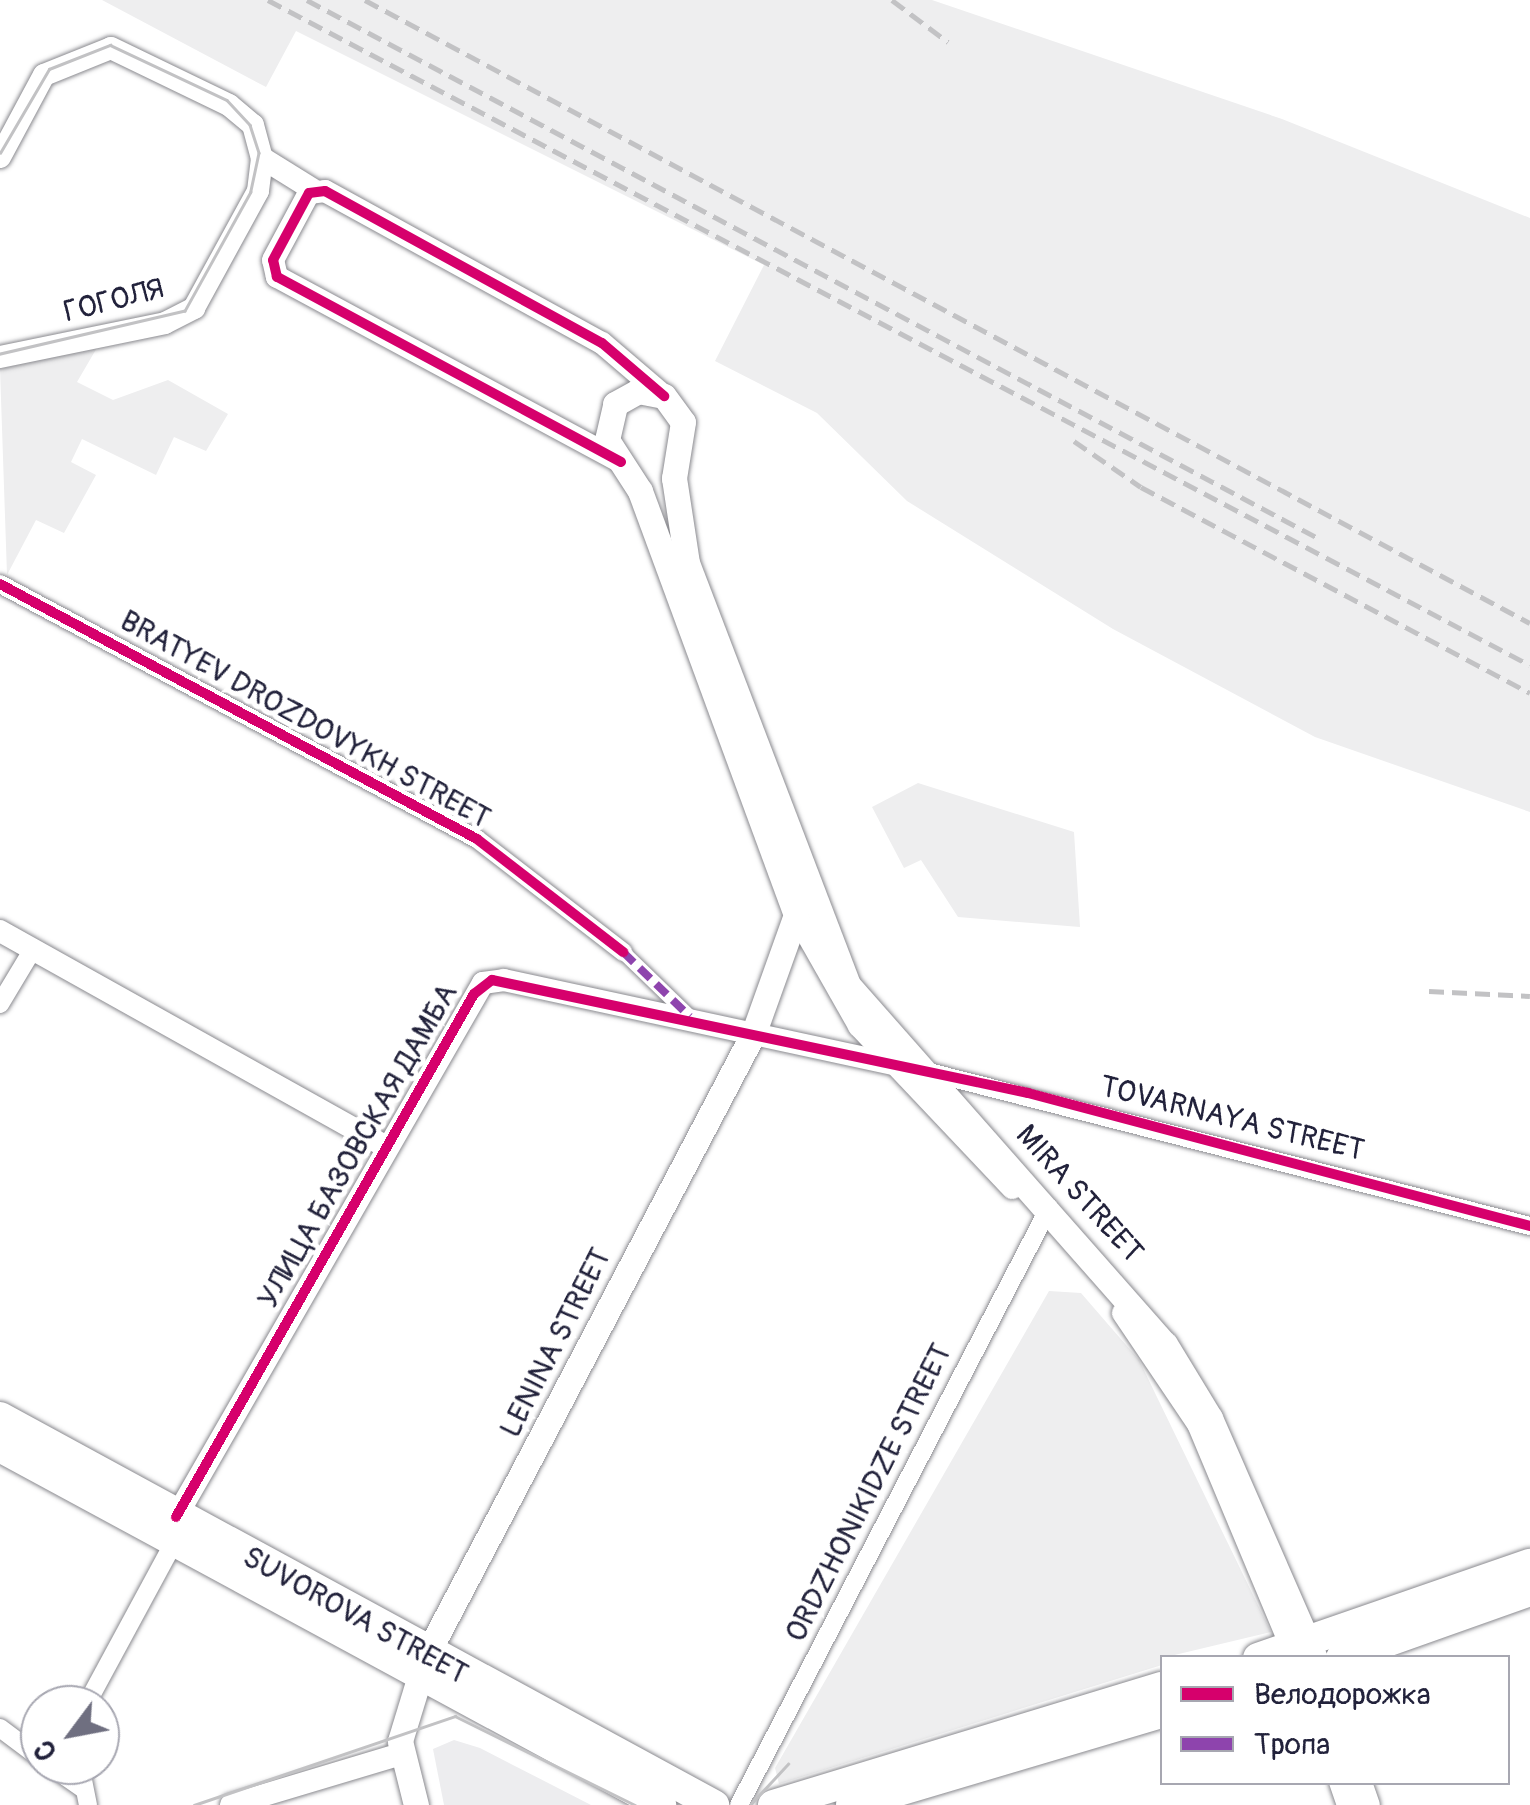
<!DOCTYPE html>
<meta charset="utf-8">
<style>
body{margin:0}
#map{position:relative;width:1530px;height:1805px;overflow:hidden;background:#fff;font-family:Pangolin,sans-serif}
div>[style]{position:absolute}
.built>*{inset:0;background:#eeeeef}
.green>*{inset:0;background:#ededef}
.roads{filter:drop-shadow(0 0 2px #8a8a8f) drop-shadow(0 0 2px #8a8a8f)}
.pedestrian>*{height:14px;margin:-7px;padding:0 7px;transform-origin:7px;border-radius:7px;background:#fff}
.minor>*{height:18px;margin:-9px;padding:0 9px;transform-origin:9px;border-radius:9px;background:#fff}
.tertiary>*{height:22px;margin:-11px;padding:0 11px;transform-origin:11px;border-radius:11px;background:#fff}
.secondary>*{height:25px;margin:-12.5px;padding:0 12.5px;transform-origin:12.5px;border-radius:12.5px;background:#fff}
.primary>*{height:30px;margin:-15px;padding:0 15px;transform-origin:15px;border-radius:15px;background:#fff}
.tram>*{height:2.5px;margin:-1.25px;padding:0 1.25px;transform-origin:1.25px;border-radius:1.25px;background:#c2c2c4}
.rail>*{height:5px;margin-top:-2.5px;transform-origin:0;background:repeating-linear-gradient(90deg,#c2c2c4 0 15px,transparent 0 23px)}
.quiet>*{height:8px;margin-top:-4px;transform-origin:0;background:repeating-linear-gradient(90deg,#8e44ad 0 15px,transparent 0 23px)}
.cycleway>*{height:10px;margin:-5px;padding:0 5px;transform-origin:5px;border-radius:5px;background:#d6006c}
span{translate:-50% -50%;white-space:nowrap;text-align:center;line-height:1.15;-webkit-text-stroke:10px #fff;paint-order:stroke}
.street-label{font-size:30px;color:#22223b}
.legend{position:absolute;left:1160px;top:1655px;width:350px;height:130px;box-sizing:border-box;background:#fff;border:2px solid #a7a7b1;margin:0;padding:12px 18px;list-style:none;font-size:30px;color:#22223b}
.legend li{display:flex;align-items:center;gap:20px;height:50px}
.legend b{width:50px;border:2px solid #a7a7b1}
.north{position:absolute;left:20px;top:1685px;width:100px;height:100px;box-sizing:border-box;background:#fff;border:2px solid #a7a7b1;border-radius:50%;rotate:238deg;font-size:28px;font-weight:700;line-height:40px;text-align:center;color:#22223b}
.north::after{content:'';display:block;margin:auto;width:35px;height:45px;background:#6f6f80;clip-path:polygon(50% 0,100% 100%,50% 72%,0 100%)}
</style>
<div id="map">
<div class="built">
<div style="clip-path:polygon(102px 0,932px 0,1282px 119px,1530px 218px,1530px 812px,1315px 737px,1113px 629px,907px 501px,817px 413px,715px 361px,764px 265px,296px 31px,266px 87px)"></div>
<div style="clip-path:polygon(98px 346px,77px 382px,113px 400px,168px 380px,228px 414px,206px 451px,174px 437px,156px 475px,82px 439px,71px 462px,96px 475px,64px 533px,36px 520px,7px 575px,0 369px)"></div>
<div style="clip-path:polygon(918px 783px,1074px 832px,1080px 927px,958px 917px,921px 860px,904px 868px,872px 807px)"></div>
<div style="clip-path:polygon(1049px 1291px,1081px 1293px,1139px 1360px,1271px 1632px,1162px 1658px,1162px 1665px,779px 1784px,775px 1768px)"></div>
</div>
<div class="green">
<div style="clip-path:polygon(454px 1740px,480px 1748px,591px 1805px,444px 1805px,433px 1749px)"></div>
</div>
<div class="roads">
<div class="pedestrian">
<div style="left:623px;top:952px;width:93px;rotate:44.1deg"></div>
</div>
<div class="minor">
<div style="left:0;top:584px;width:541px;rotate:28.13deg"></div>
<div style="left:477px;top:839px;width:185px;rotate:37.7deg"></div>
<div style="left:0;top:1004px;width:64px;rotate:-59deg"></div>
<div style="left:925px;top:1071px;width:625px;rotate:14.37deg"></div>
<div style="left:86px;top:1705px;width:183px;rotate:-61.6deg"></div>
<div style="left:0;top:1728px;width:50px;rotate:36.9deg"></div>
<div style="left:49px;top:1765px;width:40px;rotate:34.9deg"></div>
<div style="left:80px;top:1765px;width:41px;rotate:78.7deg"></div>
<div style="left:739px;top:1805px;width:673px;rotate:-62.56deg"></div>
</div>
<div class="tertiary">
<div style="left:0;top:157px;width:93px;rotate:-61.8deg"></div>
<div style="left:44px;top:75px;width:72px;rotate:-21.9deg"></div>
<div style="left:111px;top:48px;width:131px;rotate:25.8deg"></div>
<div style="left:229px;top:105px;width:31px;rotate:40deg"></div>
<div style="left:253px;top:125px;width:34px;rotate:75deg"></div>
<div style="left:262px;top:158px;width:59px;rotate:31.8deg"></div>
<div style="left:0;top:357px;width:168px;rotate:-11.6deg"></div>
<div style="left:165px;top:323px;width:33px;rotate:-27deg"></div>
<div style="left:194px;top:308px;width:133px;rotate:-61.3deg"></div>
<div style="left:258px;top:191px;width:33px;rotate:-83deg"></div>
<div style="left:621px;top:462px;width:391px;rotate:-151.7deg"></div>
<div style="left:277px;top:277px;width:17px;rotate:-103deg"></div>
<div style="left:273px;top:260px;width:76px;rotate:-61.8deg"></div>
<div style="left:309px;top:193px;width:16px;rotate:-7deg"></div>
<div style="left:325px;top:191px;width:316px;rotate:28.8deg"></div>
<div style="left:602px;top:343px;width:82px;rotate:40.5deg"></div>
<div style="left:796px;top:915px;width:128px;rotate:60.4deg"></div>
<div style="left:859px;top:1026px;width:223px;rotate:46.6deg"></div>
<div style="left:0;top:931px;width:441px;rotate:29.2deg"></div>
<div style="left:1123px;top:1313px;width:134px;rotate:56deg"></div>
<div style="left:1198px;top:1424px;width:254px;rotate:67.3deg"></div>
<div style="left:176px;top:1517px;width:616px;rotate:-60.11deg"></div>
<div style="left:483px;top:983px;width:21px;rotate:-8deg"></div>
<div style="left:504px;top:980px;width:426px;rotate:12.2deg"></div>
<div style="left:1340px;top:1782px;width:24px;rotate:71deg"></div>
<div style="left:231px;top:1805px;width:177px;rotate:-16.7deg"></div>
</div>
<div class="secondary">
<div style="left:1359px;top:1782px;width:24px;rotate:71deg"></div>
<div style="left:416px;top:1805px;width:66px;rotate:-104deg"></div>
<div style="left:400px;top:1741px;width:89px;rotate:-73deg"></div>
<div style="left:426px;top:1656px;width:705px;rotate:-62.27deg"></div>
<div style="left:754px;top:1032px;width:124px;rotate:-70.3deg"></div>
<div style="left:796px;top:915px;width:452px;rotate:-110.2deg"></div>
<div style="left:640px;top:491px;width:61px;rotate:-122.9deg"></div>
<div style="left:607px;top:440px;width:37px;rotate:-77deg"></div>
<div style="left:615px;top:404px;width:26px;rotate:-29deg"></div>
<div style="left:638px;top:391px;width:26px;rotate:11deg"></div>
<div style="left:664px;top:396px;width:32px;rotate:54deg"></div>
<div style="left:683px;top:422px;width:57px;rotate:99.1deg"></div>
<div style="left:674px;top:478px;width:86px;rotate:81.3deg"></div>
<div style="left:687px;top:563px;width:452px;rotate:69.1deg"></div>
<div style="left:848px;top:985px;width:479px;rotate:48.6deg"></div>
<div style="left:1165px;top:1344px;width:87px;rotate:58.7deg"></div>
<div style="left:1210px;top:1418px;width:262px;rotate:66.4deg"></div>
</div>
<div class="primary">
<div style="left:0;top:1417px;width:813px;rotate:28.52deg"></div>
<div style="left:0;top:1447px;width:752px;rotate:28.44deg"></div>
<div style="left:1258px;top:1658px;width:288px;rotate:-19.1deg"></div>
<div style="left:1341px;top:1658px;width:201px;rotate:-19.5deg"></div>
<div style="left:773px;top:1805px;width:407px;rotate:-16.9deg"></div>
<div style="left:851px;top:1805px;width:324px;rotate:-16.5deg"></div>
</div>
</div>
<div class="tram">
<div style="left:0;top:153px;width:97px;rotate:-59.7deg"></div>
<div style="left:49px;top:69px;width:66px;rotate:-21.5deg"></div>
<div style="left:110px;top:45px;width:129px;rotate:25.2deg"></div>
<div style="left:227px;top:100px;width:34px;rotate:47deg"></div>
<div style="left:250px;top:125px;width:29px;rotate:72deg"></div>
<div style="left:259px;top:153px;width:40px;rotate:102deg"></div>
<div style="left:251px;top:192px;width:136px;rotate:119deg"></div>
<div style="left:185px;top:311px;width:190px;rotate:166.9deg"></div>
<div style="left:194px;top:1805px;width:276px;rotate:-18.8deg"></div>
<div style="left:455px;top:1716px;width:201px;rotate:26.3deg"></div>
<div style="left:750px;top:1805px;width:56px;rotate:-47.2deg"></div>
</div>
<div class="rail">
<div style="left:268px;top:0;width:1426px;rotate:27.79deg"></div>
<div style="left:307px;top:0;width:1145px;rotate:28.02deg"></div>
<div style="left:365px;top:0;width:1321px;rotate:28.14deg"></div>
<div style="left:892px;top:0;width:70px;rotate:36.9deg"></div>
<div style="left:1074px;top:441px;width:81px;rotate:34.5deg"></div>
<div style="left:1141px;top:487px;width:440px;rotate:27.9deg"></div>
<div style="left:1429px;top:991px;width:101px;rotate:2.8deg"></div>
</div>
<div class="quiet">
<div style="left:623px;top:952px;width:93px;rotate:44.1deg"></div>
</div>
<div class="cycleway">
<div style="left:621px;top:462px;width:391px;rotate:-151.7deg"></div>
<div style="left:277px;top:277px;width:17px;rotate:-103deg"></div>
<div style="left:273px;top:260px;width:76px;rotate:-61.8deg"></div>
<div style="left:309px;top:193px;width:16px;rotate:-7deg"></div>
<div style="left:325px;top:191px;width:316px;rotate:28.8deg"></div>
<div style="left:602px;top:343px;width:82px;rotate:40.5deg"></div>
<div style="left:0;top:584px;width:541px;rotate:28.13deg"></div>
<div style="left:477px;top:839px;width:185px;rotate:37.7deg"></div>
<div style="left:176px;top:1517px;width:602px;rotate:-60.33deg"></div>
<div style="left:474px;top:994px;width:23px;rotate:-38deg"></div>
<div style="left:492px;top:980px;width:548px;rotate:11.9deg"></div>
<div style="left:1028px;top:1093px;width:519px;rotate:14.84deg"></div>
</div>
<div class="street-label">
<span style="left:114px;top:301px;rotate:-14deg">ГОГОЛЯ</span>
<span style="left:305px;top:720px;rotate:29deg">BRATYEV DROZDOVYKH STREET</span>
<span style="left:1232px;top:1119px;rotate:14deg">TOVARNAYA STREET</span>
<span style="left:358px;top:1146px;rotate:-60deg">УЛИЦА БАЗОВСКАЯ ДАМБА</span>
<span style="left:1079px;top:1194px;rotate:48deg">MIRA STREET</span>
<span style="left:556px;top:1343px;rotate:-63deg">LENINA STREET</span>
<span style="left:869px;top:1493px;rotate:-63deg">ORDZHONIKIDZE STREET</span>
<span style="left:355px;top:1616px;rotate:29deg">SUVOROVA STREET</span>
</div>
<ul class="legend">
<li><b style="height:12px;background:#d6006c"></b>Велодорожка</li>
<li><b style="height:12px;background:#8e44ad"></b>Тропа</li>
</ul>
<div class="north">С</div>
</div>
